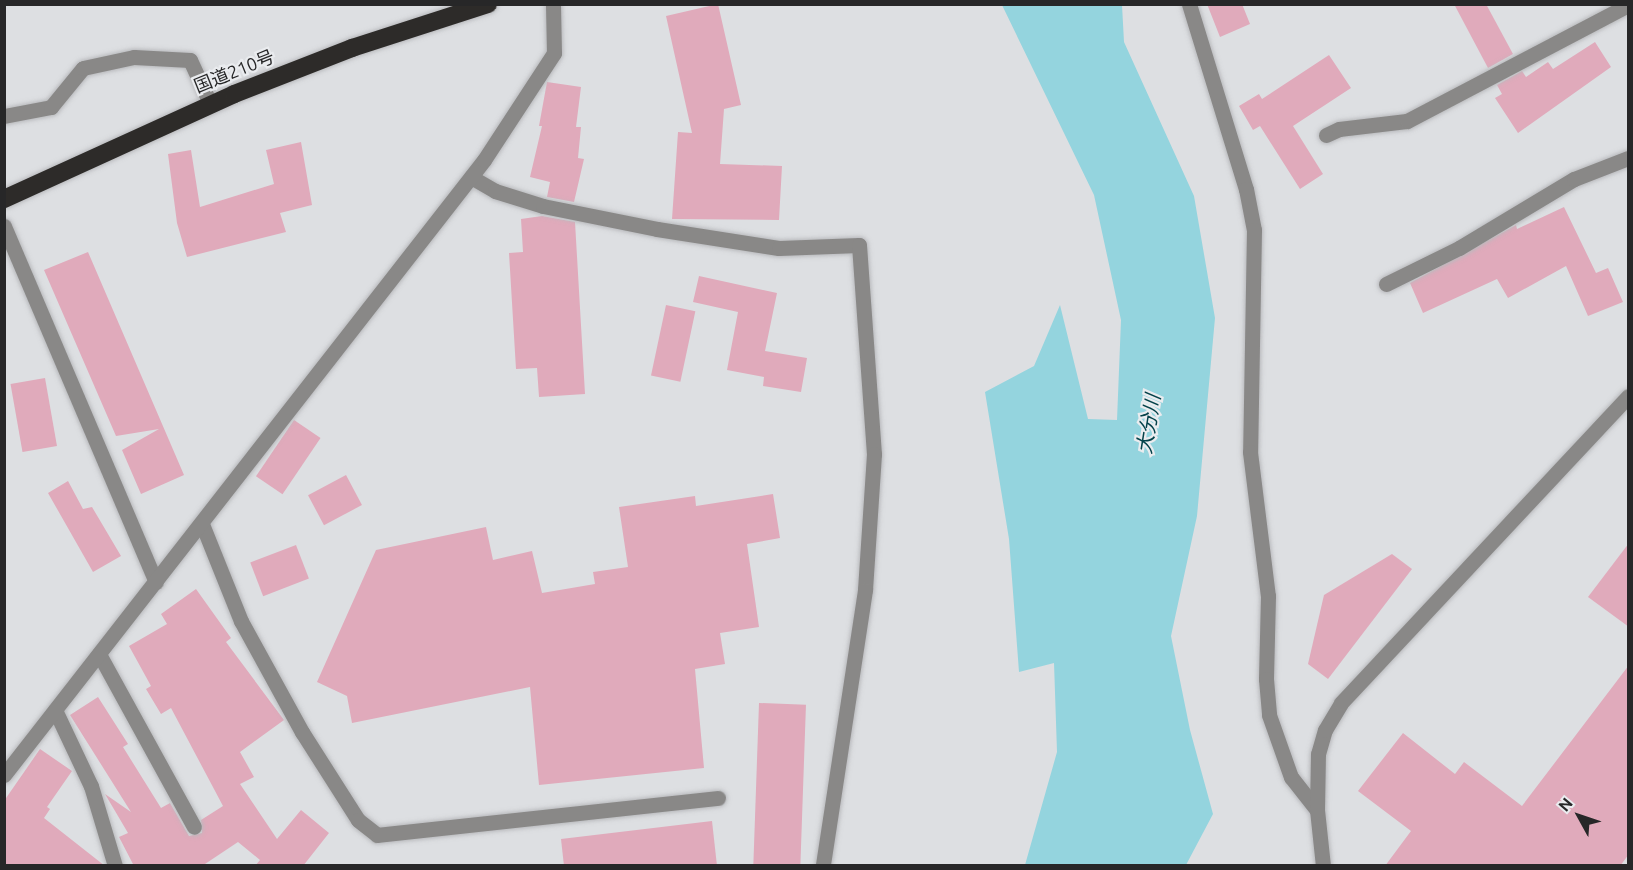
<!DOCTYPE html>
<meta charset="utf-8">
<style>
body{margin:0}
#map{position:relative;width:1633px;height:870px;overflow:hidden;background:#dddfe2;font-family:Ubuntu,"Noto Sans JP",sans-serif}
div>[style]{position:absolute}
.water>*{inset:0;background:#94d4de}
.building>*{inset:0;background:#e0aabb;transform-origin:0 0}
.roads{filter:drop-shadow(0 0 2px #b9babd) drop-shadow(0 0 2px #b9babd)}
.minor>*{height:15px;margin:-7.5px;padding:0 7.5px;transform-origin:7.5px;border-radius:7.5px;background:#898887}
.highway>*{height:18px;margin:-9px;padding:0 9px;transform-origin:9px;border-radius:9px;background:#2d2b29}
span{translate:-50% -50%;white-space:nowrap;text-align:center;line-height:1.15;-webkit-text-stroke:4.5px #eaecef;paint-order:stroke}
.street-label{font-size:18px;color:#272728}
.water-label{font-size:20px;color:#04424a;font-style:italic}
.frame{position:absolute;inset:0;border:6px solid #272728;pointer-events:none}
.north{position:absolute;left:1549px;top:786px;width:60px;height:60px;-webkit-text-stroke:4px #eaecef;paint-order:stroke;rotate:310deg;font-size:16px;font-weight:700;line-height:24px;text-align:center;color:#272728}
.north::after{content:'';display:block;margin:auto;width:21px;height:27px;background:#272728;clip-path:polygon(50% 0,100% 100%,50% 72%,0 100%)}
</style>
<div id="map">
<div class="water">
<div style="clip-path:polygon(1002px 5px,1122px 5px,1124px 42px,1194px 196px,1215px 318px,1197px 516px,1171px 636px,1190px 730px,1213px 814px,1186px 865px,1025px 865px,1057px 752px,1054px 663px,1019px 672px,1009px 539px,985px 392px,1034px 366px,1060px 305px,1088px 419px,1117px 420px,1121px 320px,1094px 195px)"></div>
</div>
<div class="building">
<div style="clip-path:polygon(718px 4px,741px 105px,724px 109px,720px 164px,782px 166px,779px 220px,672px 219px,678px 132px,692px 133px,666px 16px)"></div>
<div style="clip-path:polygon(1207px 4px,1242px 4px,1250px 24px,1220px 37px)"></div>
<div style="clip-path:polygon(1454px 4px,1486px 4px,1513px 54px,1488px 68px)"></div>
<div style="clip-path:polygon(1595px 42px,1611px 67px,1518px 133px,1495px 98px,1502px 94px,1497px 85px,1522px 71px,1526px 77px,1548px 62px,1553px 69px)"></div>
<div style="clip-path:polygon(1329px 55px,1351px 88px,1293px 126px,1323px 174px,1300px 189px,1260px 126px,1253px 130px,1239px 106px,1259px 94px,1262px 99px)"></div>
<div style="clip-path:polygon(547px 82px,581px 87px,576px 127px,581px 127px,578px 158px,584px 159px,574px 202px,547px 197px,550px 182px,530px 177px,542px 126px,539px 126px)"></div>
<div style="clip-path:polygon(301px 142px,312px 205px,280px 213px,286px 232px,187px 257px,177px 223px,168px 154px,191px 150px,200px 207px,274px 184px,266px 150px)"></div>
<div style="clip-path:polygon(1564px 207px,1596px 273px,1608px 268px,1623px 302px,1588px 316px,1566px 266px,1508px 298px,1497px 279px,1423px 313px,1410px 283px,1516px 225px,1517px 229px)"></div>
<div style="clip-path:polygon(542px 216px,575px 222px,585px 394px,539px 397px,537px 368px,516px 369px,509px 253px,523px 252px,521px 219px)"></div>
<div style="clip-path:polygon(88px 252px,184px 475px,141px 494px,122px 450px,159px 429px,116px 436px,44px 270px)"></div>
<div style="clip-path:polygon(699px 276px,777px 293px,765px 351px,807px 358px,801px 392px,763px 386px,764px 377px,727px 370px,738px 312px,693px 302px)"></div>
<div style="left:666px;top:305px;width:30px;height:72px;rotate:12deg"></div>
<div style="left:45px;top:378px;width:69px;height:35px;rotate:80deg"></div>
<div style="left:294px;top:420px;width:32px;height:68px;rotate:34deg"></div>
<div style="left:346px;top:475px;width:34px;height:43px;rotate:62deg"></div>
<div style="clip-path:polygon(68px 481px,83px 509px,92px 507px,121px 556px,93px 572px,48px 493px)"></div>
<div style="clip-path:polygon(773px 494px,780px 538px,747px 544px,759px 627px,720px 633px,725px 664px,695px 669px,704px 768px,539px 785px,530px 687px,352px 723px,347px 696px,317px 682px,376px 550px,486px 527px,493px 560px,532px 551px,542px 593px,595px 584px,593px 572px,628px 567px,619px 507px,695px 496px,696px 506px)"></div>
<div style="clip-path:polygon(1629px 543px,1629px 627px,1588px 597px)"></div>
<div style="left:296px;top:545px;width:36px;height:49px;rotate:69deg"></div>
<div style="clip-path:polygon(1392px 554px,1412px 569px,1328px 679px,1308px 664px,1324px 595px)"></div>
<div style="clip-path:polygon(196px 589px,231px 638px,226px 642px,284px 720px,240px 752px,254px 777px,240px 784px,277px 839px,301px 810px,329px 833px,303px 866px,255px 866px,260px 860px,238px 842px,202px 866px,134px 866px,119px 837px,128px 833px,105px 794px,131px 812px,70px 715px,98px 697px,128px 744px,123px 747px,161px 808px,170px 803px,189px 836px,202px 833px,201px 820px,223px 806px,171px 708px,161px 714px,146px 689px,151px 686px,129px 646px,167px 624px,161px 614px)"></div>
<div style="clip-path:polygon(1629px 665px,1629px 854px,1620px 866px,1385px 866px,1411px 831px,1358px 791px,1403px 733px,1455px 774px,1464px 762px,1522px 806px)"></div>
<div style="left:759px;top:703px;width:47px;height:163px;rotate:2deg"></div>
<div style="clip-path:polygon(40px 749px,72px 771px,47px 807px,50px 809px,44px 818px,105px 866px,4px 866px,4px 801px)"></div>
<div style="clip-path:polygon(712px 821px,717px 866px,564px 866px,561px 839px)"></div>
</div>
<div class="roads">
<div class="minor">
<div style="left:1189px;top:4px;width:194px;rotate:72.9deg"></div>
<div style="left:1246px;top:189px;width:42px;rotate:79deg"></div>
<div style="left:1254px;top:230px;width:222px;rotate:91deg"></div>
<div style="left:1250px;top:452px;width:145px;rotate:82.9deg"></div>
<div style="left:1268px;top:596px;width:83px;rotate:91.4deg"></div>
<div style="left:1266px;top:679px;width:36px;rotate:85deg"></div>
<div style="left:1269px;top:715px;width:66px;rotate:70.5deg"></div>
<div style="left:1291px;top:777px;width:42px;rotate:51.8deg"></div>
<div style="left:4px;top:116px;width:48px;rotate:-10.8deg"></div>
<div style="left:51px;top:107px;width:50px;rotate:-50.6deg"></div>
<div style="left:83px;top:68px;width:52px;rotate:-12.2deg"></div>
<div style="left:134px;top:57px;width:56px;rotate:3.1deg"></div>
<div style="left:190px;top:60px;width:47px;rotate:65.1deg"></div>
<div style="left:1326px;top:135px;width:14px;rotate:-25deg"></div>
<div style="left:1339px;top:129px;width:68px;rotate:-6.7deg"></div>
<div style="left:1407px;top:121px;width:250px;rotate:-27.7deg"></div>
<div style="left:471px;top:177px;width:28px;rotate:30deg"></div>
<div style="left:495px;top:191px;width:50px;rotate:17.4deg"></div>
<div style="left:543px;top:206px;width:116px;rotate:11.4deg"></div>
<div style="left:657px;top:229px;width:123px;rotate:8.9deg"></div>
<div style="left:779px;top:248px;width:80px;rotate:-2.1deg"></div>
<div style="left:859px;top:245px;width:210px;rotate:85.9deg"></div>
<div style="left:874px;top:454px;width:136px;rotate:93.8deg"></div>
<div style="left:865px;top:590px;width:279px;rotate:98.7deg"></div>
<div style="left:4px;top:226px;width:387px;rotate:66.9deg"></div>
<div style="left:1386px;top:284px;width:81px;rotate:-26.3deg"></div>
<div style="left:1459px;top:248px;width:134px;rotate:-31deg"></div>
<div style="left:1574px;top:179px;width:58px;rotate:-21.3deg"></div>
<div style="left:202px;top:524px;width:105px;rotate:68.1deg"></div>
<div style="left:241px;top:621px;width:127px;rotate:61.2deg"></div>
<div style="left:302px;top:732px;width:104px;rotate:57.5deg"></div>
<div style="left:358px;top:820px;width:24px;rotate:38deg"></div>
<div style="left:377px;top:835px;width:343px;rotate:-6.2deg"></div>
<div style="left:99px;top:654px;width:197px;rotate:61.2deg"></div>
<div style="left:55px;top:710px;width:84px;rotate:64.7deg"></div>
<div style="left:91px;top:786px;width:84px;rotate:73.3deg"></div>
<div style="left:4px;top:775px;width:780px;rotate:-52.03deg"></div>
<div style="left:484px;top:160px;width:128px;rotate:-56.8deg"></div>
<div style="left:554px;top:53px;width:49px;rotate:-91.2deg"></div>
<div style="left:1323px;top:866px;width:56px;rotate:-96.1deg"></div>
<div style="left:1317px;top:810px;width:56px;rotate:-89deg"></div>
<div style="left:1318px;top:754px;width:25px;rotate:-74deg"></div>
<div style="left:1325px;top:730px;width:31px;rotate:-59deg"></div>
<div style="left:1341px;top:703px;width:420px;rotate:-46.9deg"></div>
</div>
<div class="highway">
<div style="left:4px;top:199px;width:253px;rotate:-24.5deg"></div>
<div style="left:234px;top:94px;width:127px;rotate:-21.3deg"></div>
<div style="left:352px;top:48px;width:143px;rotate:-17.9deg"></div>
</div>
</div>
<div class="street-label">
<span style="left:234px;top:71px;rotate:-22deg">国道210号</span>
</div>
<div class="water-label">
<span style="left:1148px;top:424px;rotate:-81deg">大分川</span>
</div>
<div class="frame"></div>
<div class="north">N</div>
</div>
